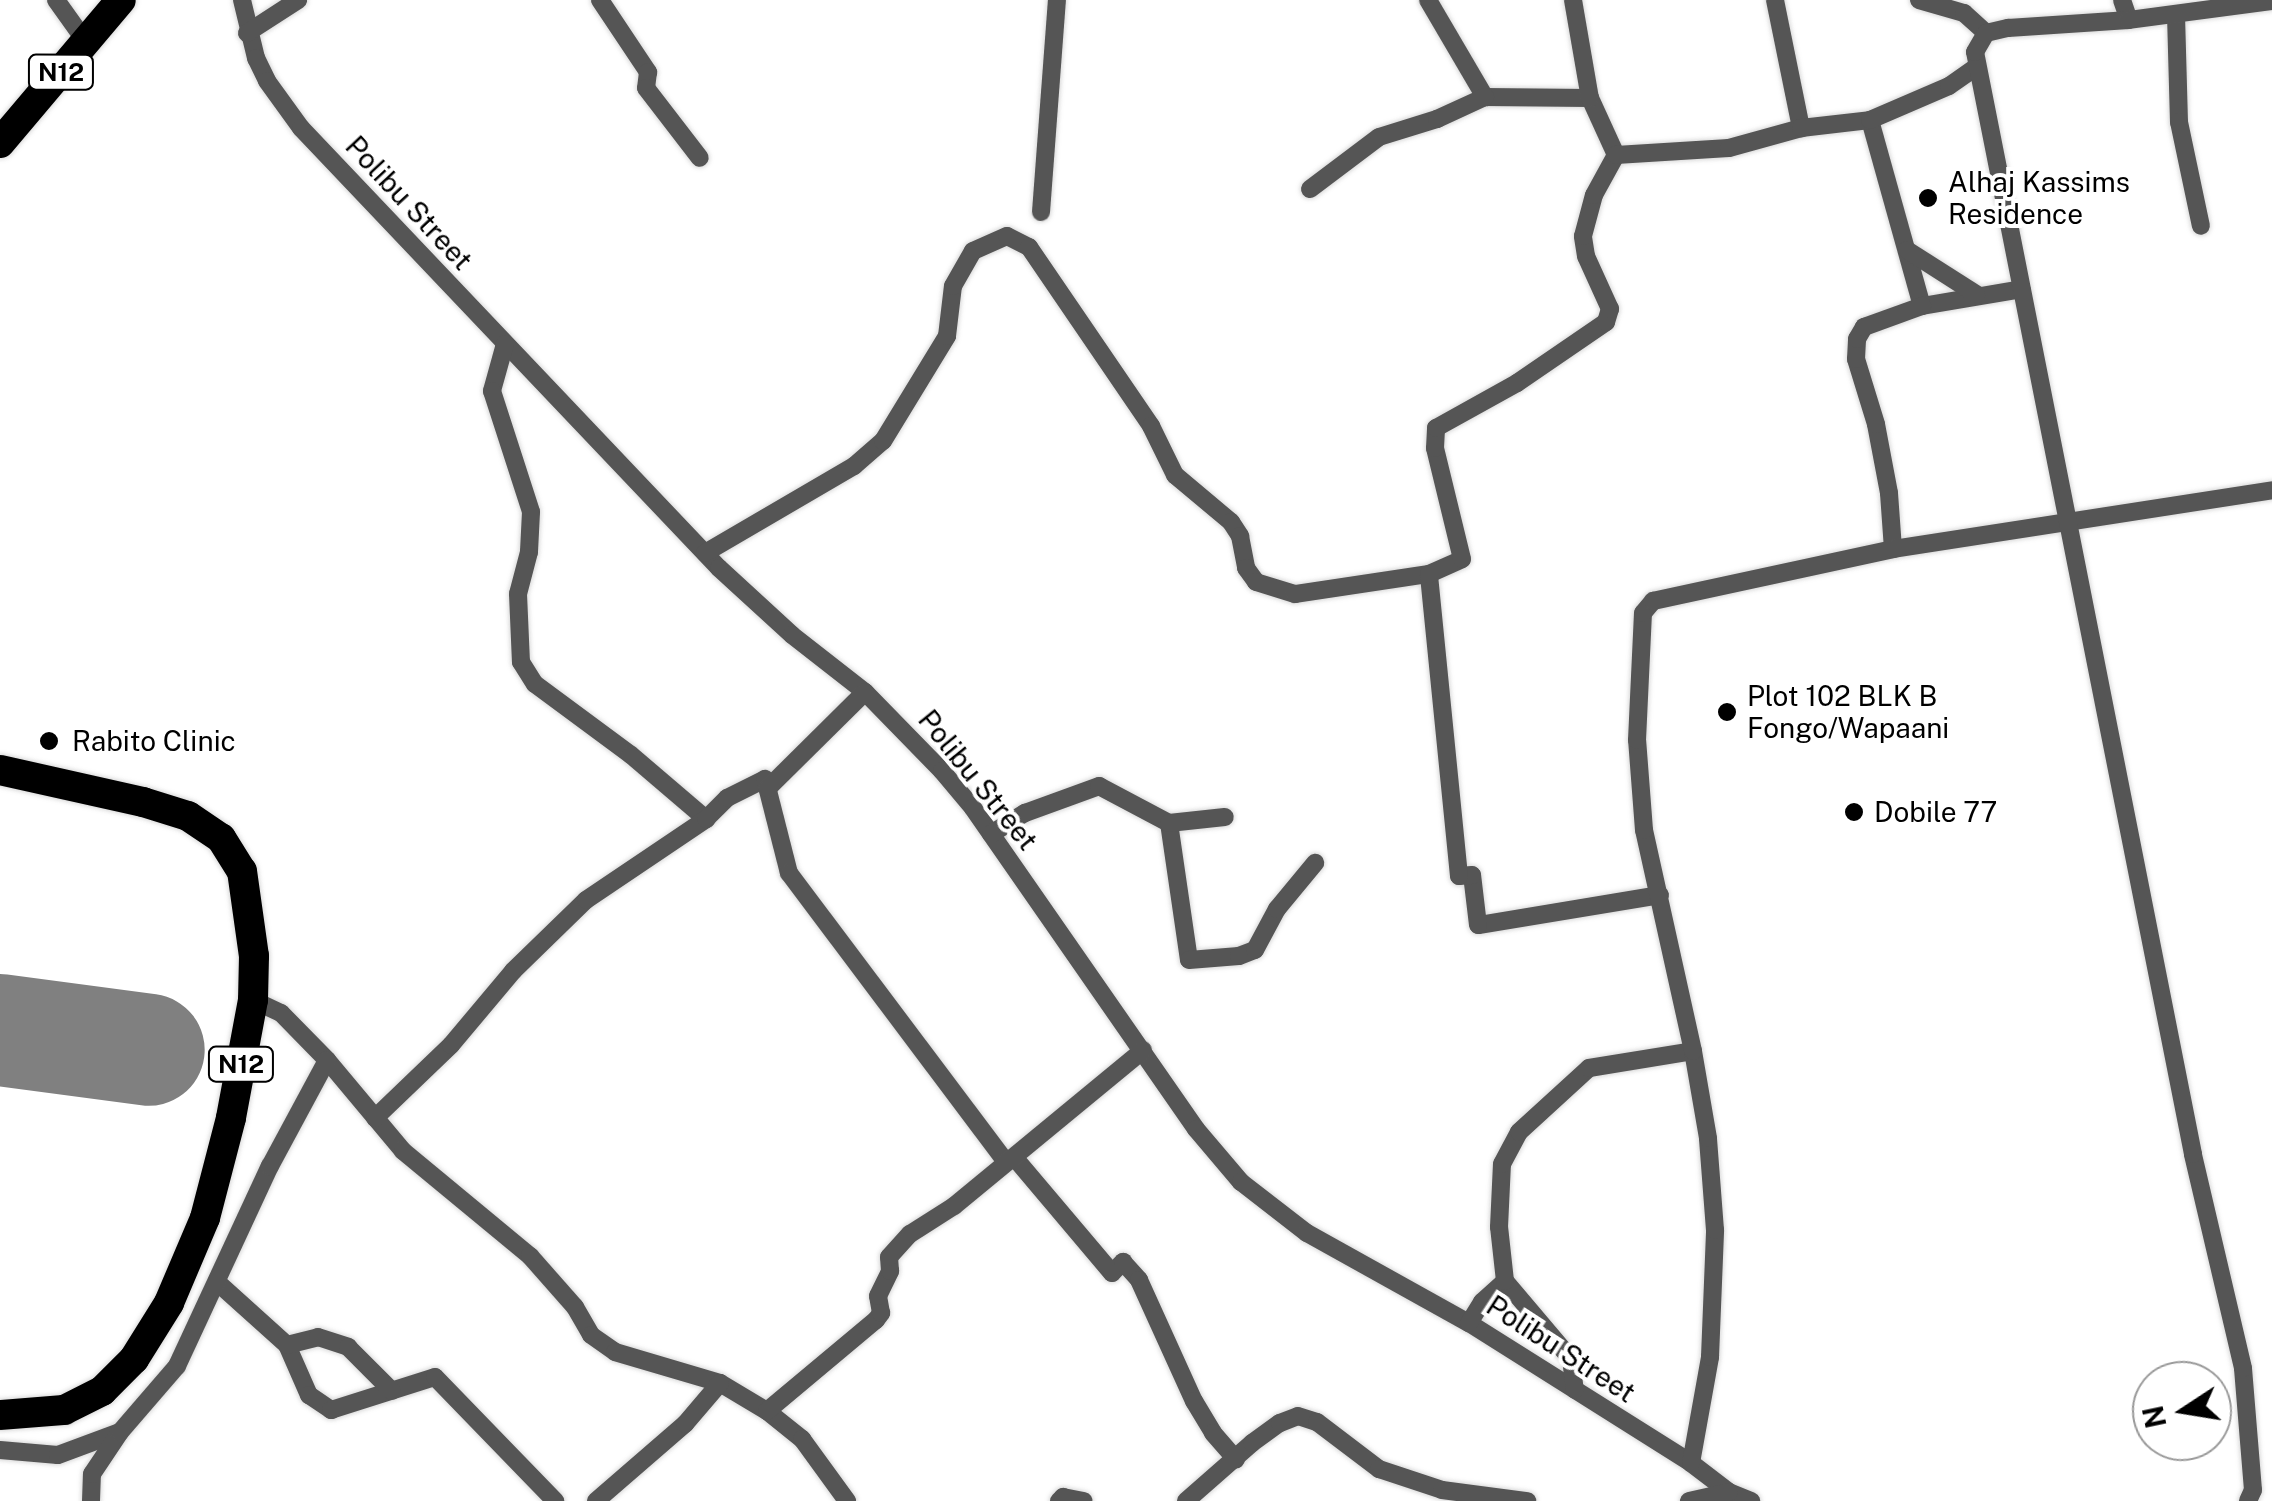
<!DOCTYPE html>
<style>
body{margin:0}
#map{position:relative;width:2272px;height:1501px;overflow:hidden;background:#fff;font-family:"Public Sans",sans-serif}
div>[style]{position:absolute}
.runway>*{height:112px;margin:-56px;padding:0 56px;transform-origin:56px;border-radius:56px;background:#808080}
.roads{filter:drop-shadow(0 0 2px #dbdbdb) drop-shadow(0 0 2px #dbdbdb)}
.street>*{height:18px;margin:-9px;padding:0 9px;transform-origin:9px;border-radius:9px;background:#555}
.highway>*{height:30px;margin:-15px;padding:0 15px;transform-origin:15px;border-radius:15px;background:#000}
.dots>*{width:28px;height:28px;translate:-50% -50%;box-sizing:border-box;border:5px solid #fff;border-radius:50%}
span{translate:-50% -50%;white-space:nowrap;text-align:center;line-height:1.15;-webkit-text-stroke:8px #fff;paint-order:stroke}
.shield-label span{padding:2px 8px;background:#fff;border:2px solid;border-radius:8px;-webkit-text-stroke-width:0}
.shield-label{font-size:25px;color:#000;font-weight:700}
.poi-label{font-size:28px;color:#000}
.left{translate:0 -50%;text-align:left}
.street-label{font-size:28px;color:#000}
.north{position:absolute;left:2132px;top:1361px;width:100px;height:100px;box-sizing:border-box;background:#fff;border:2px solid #999;border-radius:50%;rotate:258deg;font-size:28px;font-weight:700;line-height:40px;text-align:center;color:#000}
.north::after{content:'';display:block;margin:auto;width:35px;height:45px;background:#000;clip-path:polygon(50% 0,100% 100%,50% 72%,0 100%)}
</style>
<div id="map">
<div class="runway">
<div style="left:0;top:1030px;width:150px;rotate:7.6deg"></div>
</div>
<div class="roads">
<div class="street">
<div style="left:56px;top:0;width:52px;rotate:54.5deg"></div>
<div style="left:242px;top:0;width:60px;rotate:76.4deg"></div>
<div style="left:256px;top:58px;width:25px;rotate:64deg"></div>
<div style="left:267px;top:81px;width:58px;rotate:54.1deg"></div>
<div style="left:301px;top:128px;width:607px;rotate:46.47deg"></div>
<div style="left:719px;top:568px;width:99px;rotate:42.5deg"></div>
<div style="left:792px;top:635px;width:93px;rotate:38deg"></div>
<div style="left:865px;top:692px;width:110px;rotate:45.7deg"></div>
<div style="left:942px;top:771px;width:48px;rotate:50deg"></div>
<div style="left:973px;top:808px;width:391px;rotate:55.2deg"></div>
<div style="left:1196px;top:1129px;width:70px;rotate:49.7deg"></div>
<div style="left:1241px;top:1182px;width:83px;rotate:37.7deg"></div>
<div style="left:1307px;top:1233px;width:185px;rotate:29.1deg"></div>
<div style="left:1469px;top:1323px;width:262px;rotate:32.2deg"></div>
<div style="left:1691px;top:1463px;width:48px;rotate:37.3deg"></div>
<div style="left:1729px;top:1492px;width:24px;rotate:22deg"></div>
<div style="left:600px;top:0;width:87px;rotate:56.3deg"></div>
<div style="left:648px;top:72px;width:16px;rotate:97deg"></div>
<div style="left:646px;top:88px;width:88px;rotate:52.4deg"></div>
<div style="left:1428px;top:0;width:113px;rotate:59.6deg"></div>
<div style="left:1485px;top:97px;width:105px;rotate:0.5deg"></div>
<div style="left:1590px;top:98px;width:63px;rotate:65.5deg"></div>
<div style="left:1573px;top:0;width:99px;rotate:80.2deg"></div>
<div style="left:1775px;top:0;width:131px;rotate:78.5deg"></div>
<div style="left:1919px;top:0;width:47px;rotate:16.1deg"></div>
<div style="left:1964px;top:13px;width:30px;rotate:42deg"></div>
<div style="left:2122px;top:0;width:21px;rotate:71deg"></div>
<div style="left:2176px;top:15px;width:107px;rotate:88.4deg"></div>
<div style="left:2179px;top:122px;width:106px;rotate:78.1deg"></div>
<div style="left:247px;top:33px;width:61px;rotate:-32.9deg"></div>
<div style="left:1870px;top:120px;width:193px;rotate:74.4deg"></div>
<div style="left:1922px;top:306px;width:101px;rotate:-9.6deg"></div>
<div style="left:1310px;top:189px;width:86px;rotate:-37deg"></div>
<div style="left:1379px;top:137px;width:61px;rotate:-17.2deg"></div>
<div style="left:1437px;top:119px;width:53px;rotate:-24.6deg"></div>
<div style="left:1041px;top:212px;width:213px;rotate:-85.7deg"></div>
<div style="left:1907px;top:250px;width:82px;rotate:32.5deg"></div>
<div style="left:505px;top:344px;width:49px;rotate:105.5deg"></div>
<div style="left:492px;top:391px;width:127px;rotate:72.1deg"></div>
<div style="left:531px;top:512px;width:40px;rotate:92.9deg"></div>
<div style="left:529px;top:552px;width:43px;rotate:104.7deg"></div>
<div style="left:518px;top:594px;width:68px;rotate:87.5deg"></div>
<div style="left:521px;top:662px;width:26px;rotate:58deg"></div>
<div style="left:535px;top:684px;width:119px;rotate:36.5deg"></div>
<div style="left:631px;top:755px;width:99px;rotate:40.5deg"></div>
<div style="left:1893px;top:549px;width:56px;rotate:-94.1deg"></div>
<div style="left:1889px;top:493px;width:70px;rotate:-100.7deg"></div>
<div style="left:1876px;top:424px;width:68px;rotate:-107.1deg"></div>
<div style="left:1856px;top:359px;width:20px;rotate:-87deg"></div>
<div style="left:1857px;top:339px;width:14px;rotate:-60deg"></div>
<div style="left:1864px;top:327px;width:62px;rotate:-19.9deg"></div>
<div style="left:705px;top:553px;width:173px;rotate:-30.3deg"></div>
<div style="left:854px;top:466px;width:38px;rotate:-41deg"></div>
<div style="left:883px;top:441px;width:123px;rotate:-58.6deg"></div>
<div style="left:947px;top:336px;width:50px;rotate:-83.2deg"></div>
<div style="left:953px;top:286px;width:40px;rotate:-60.3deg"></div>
<div style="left:973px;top:251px;width:37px;rotate:-24deg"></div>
<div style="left:1007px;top:236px;width:25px;rotate:27deg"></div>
<div style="left:1029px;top:247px;width:217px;rotate:55.7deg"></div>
<div style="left:1151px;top:426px;width:55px;rotate:63.9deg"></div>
<div style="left:1175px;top:475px;width:73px;rotate:40deg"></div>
<div style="left:1231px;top:522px;width:17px;rotate:57deg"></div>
<div style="left:1240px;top:536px;width:33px;rotate:79deg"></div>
<div style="left:1246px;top:568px;width:17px;rotate:54deg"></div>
<div style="left:1256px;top:582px;width:41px;rotate:17.1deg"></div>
<div style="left:1295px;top:594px;width:135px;rotate:-8.5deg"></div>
<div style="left:765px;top:779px;width:97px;rotate:75.7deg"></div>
<div style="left:789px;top:873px;width:361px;rotate:53.1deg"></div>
<div style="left:1169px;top:823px;width:138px;rotate:81.7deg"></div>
<div style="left:1189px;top:960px;width:50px;rotate:-4.6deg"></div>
<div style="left:1239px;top:956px;width:17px;rotate:-21deg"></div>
<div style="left:1255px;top:950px;width:47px;rotate:-61.8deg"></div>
<div style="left:1277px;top:909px;width:60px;rotate:-50.4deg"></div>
<div style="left:991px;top:834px;width:40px;rotate:-32deg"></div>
<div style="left:1025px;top:813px;width:79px;rotate:-20deg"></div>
<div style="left:1099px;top:786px;width:79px;rotate:27.9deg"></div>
<div style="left:1169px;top:823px;width:56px;rotate:-6.1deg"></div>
<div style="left:1660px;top:895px;width:184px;rotate:170.6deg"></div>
<div style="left:1478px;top:925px;width:50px;rotate:-96.8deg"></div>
<div style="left:1472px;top:875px;width:13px;rotate:176deg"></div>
<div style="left:1459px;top:876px;width:303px;rotate:-95.7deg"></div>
<div style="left:1429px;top:574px;width:36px;rotate:-24deg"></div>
<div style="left:1462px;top:559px;width:114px;rotate:-103.7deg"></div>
<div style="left:1435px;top:448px;width:20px;rotate:-87deg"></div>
<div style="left:1436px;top:428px;width:93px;rotate:-29.1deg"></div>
<div style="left:1517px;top:383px;width:108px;rotate:-34.4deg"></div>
<div style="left:1606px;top:322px;width:14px;rotate:-73deg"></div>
<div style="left:1610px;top:309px;width:58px;rotate:-114.4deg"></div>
<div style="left:1586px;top:256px;width:20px;rotate:-99deg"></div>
<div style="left:1583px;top:236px;width:42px;rotate:-75deg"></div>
<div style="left:1594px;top:195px;width:46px;rotate:-61.2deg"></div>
<div style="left:1616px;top:155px;width:113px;rotate:-3.5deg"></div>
<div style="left:1729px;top:148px;width:75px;rotate:-15.5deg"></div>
<div style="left:1801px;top:128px;width:69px;rotate:-6.6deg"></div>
<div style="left:1870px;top:120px;width:86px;rotate:-23.3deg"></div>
<div style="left:1949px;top:86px;width:33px;rotate:-35deg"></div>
<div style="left:253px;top:1000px;width:31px;rotate:25deg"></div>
<div style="left:281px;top:1013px;width:66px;rotate:45.6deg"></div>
<div style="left:327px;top:1060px;width:119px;rotate:50.1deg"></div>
<div style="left:403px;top:1151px;width:165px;rotate:39.6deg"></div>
<div style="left:530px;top:1256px;width:68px;rotate:48.6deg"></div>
<div style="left:575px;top:1307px;width:32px;rotate:60deg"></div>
<div style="left:591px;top:1335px;width:29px;rotate:35deg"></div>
<div style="left:615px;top:1352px;width:109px;rotate:16.4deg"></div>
<div style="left:720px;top:1383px;width:55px;rotate:30.8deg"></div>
<div style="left:767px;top:1411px;width:45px;rotate:38.7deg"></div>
<div style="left:802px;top:1439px;width:77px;rotate:54deg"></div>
<div style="left:375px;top:1118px;width:105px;rotate:-43.8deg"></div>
<div style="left:451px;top:1045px;width:97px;rotate:-50deg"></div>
<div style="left:513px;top:971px;width:102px;rotate:-44.2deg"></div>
<div style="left:586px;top:900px;width:145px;rotate:-34deg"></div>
<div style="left:706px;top:819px;width:30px;rotate:-45deg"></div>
<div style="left:727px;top:798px;width:42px;rotate:-26.6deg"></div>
<div style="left:765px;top:779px;width:9px;rotate:72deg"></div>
<div style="left:768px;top:788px;width:136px;rotate:-44.7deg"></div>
<div style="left:1014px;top:1157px;width:152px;rotate:49.8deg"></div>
<div style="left:1112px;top:1273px;width:16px;rotate:-45deg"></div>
<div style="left:1123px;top:1262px;width:24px;rotate:48deg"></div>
<div style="left:1139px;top:1280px;width:133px;rotate:65.6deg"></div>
<div style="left:1194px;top:1401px;width:37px;rotate:59deg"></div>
<div style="left:1213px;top:1433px;width:35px;rotate:49deg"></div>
<div style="left:1505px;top:1281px;width:102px;rotate:49.8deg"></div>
<div style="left:1571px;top:1359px;width:31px;rotate:83deg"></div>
<div style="left:217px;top:1282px;width:94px;rotate:42deg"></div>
<div style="left:287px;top:1345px;width:55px;rotate:66.3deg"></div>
<div style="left:309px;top:1395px;width:27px;rotate:34deg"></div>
<div style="left:331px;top:1410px;width:109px;rotate:-17.6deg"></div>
<div style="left:435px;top:1377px;width:173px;rotate:45.9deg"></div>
<div style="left:1469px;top:1323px;width:25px;rotate:-58deg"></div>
<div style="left:1482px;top:1302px;width:31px;rotate:-42deg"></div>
<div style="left:1505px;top:1281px;width:54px;rotate:-96.3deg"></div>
<div style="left:1499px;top:1227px;width:63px;rotate:-87.3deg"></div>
<div style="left:1502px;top:1164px;width:36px;rotate:-62deg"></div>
<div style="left:1519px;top:1132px;width:95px;rotate:-42.4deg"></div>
<div style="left:1589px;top:1068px;width:105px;rotate:-9.3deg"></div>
<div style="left:287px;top:1345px;width:32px;rotate:-14deg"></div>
<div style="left:318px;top:1337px;width:32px;rotate:18deg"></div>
<div style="left:348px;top:1347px;width:62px;rotate:45deg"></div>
<div style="left:767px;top:1411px;width:142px;rotate:-39.9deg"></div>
<div style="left:876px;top:1320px;width:9px;rotate:-54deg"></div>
<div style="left:881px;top:1313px;width:17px;rotate:-100deg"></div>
<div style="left:878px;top:1296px;width:28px;rotate:-64deg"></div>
<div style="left:890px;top:1271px;width:14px;rotate:-94deg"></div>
<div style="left:889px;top:1257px;width:31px;rotate:-48deg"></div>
<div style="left:910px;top:1234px;width:52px;rotate:-32.5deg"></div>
<div style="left:954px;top:1206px;width:245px;rotate:-39.5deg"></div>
<div style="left:0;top:1450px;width:58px;rotate:4.9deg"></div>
<div style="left:58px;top:1455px;width:66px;rotate:-20.4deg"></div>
<div style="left:1691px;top:1463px;width:108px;rotate:-79.8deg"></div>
<div style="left:1710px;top:1357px;width:127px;rotate:-87.7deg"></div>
<div style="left:1715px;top:1230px;width:92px;rotate:-94.4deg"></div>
<div style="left:1708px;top:1138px;width:88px;rotate:-99.8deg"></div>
<div style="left:1693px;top:1051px;width:226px;rotate:-102.5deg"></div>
<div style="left:1644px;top:830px;width:90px;rotate:-94.4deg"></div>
<div style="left:1637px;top:740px;width:127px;rotate:-87.3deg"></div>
<div style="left:1643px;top:613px;width:16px;rotate:-50deg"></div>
<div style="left:1653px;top:601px;width:246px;rotate:-12.2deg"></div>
<div style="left:1893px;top:549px;width:384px;rotate:-8.8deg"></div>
<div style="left:91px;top:1501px;width:27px;rotate:-88deg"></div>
<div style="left:92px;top:1474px;width:50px;rotate:-56.3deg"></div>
<div style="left:120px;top:1432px;width:87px;rotate:-49.2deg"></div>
<div style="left:177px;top:1366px;width:221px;rotate:-65.1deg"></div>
<div style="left:270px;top:1166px;width:120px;rotate:-61.7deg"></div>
<div style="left:596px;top:1501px;width:118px;rotate:-40.9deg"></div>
<div style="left:685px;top:1424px;width:54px;rotate:-49.5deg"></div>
<div style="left:1059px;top:1501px;width:6px;rotate:-45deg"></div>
<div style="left:1063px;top:1497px;width:21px;rotate:11deg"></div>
<div style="left:1186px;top:1501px;width:88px;rotate:-41.3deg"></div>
<div style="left:1252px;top:1443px;width:34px;rotate:-36deg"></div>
<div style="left:1280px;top:1423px;width:19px;rotate:-21deg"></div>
<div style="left:1298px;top:1416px;width:20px;rotate:18deg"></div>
<div style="left:1317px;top:1422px;width:78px;rotate:37.2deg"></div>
<div style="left:1379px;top:1469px;width:66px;rotate:18.4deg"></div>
<div style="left:1442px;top:1490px;width:86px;rotate:7.4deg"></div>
<div style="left:1689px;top:1501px;width:41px;rotate:-12.7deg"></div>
<div style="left:2248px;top:1501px;width:12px;rotate:-66deg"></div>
<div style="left:2253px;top:1490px;width:122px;rotate:-94.7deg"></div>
<div style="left:2243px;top:1368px;width:220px;rotate:-103.2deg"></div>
<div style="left:2193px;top:1154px;width:1123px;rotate:-101.19deg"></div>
<div style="left:1975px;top:52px;width:22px;rotate:-60deg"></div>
<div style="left:1986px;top:33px;width:23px;rotate:-13deg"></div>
<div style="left:2008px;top:28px;width:121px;rotate:-3.8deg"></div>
<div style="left:2129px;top:20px;width:144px;rotate:-7.6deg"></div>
</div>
<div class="highway">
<div style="left:0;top:143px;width:187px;rotate:-49.8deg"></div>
<div style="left:0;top:770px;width:147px;rotate:12.6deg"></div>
<div style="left:143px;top:802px;width:47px;rotate:17.3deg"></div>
<div style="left:188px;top:816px;width:40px;rotate:34deg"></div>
<div style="left:221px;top:838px;width:39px;rotate:58deg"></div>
<div style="left:242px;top:871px;width:86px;rotate:82deg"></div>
<div style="left:254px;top:956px;width:44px;rotate:91.3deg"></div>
<div style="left:253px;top:1000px;width:120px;rotate:100.6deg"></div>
<div style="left:231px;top:1118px;width:103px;rotate:104.6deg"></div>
<div style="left:205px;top:1218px;width:92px;rotate:113deg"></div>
<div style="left:169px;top:1303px;width:66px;rotate:122deg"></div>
<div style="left:134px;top:1359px;width:45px;rotate:135deg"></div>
<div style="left:102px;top:1391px;width:42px;rotate:153.4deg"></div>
<div style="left:64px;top:1410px;width:64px;rotate:175.5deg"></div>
</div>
</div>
<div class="dots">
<div style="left:1928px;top:198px;background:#000"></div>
<div style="left:1727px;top:712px;background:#000"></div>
<div style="left:49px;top:741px;background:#000"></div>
<div style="left:1854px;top:812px;background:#000"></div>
</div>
<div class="shield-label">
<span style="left:61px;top:72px">N12</span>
<span style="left:241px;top:1064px">N12</span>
</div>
<div class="poi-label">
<span class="left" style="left:1948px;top:198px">Alhaj Kassims<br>Residence</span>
<span class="left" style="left:1747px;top:712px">Plot 102 BLK B<br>Fongo/Wapaani</span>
<span class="left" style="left:72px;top:741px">Rabito Clinic</span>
<span class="left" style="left:1874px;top:812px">Dobile 77</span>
</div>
<div class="street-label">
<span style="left:409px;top:203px;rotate:47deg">Polibu Street</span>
<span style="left:978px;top:780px;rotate:51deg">Polibu Street</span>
<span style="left:1561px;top:1349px;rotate:33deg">Polibu Street</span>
</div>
<div class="north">N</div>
</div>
